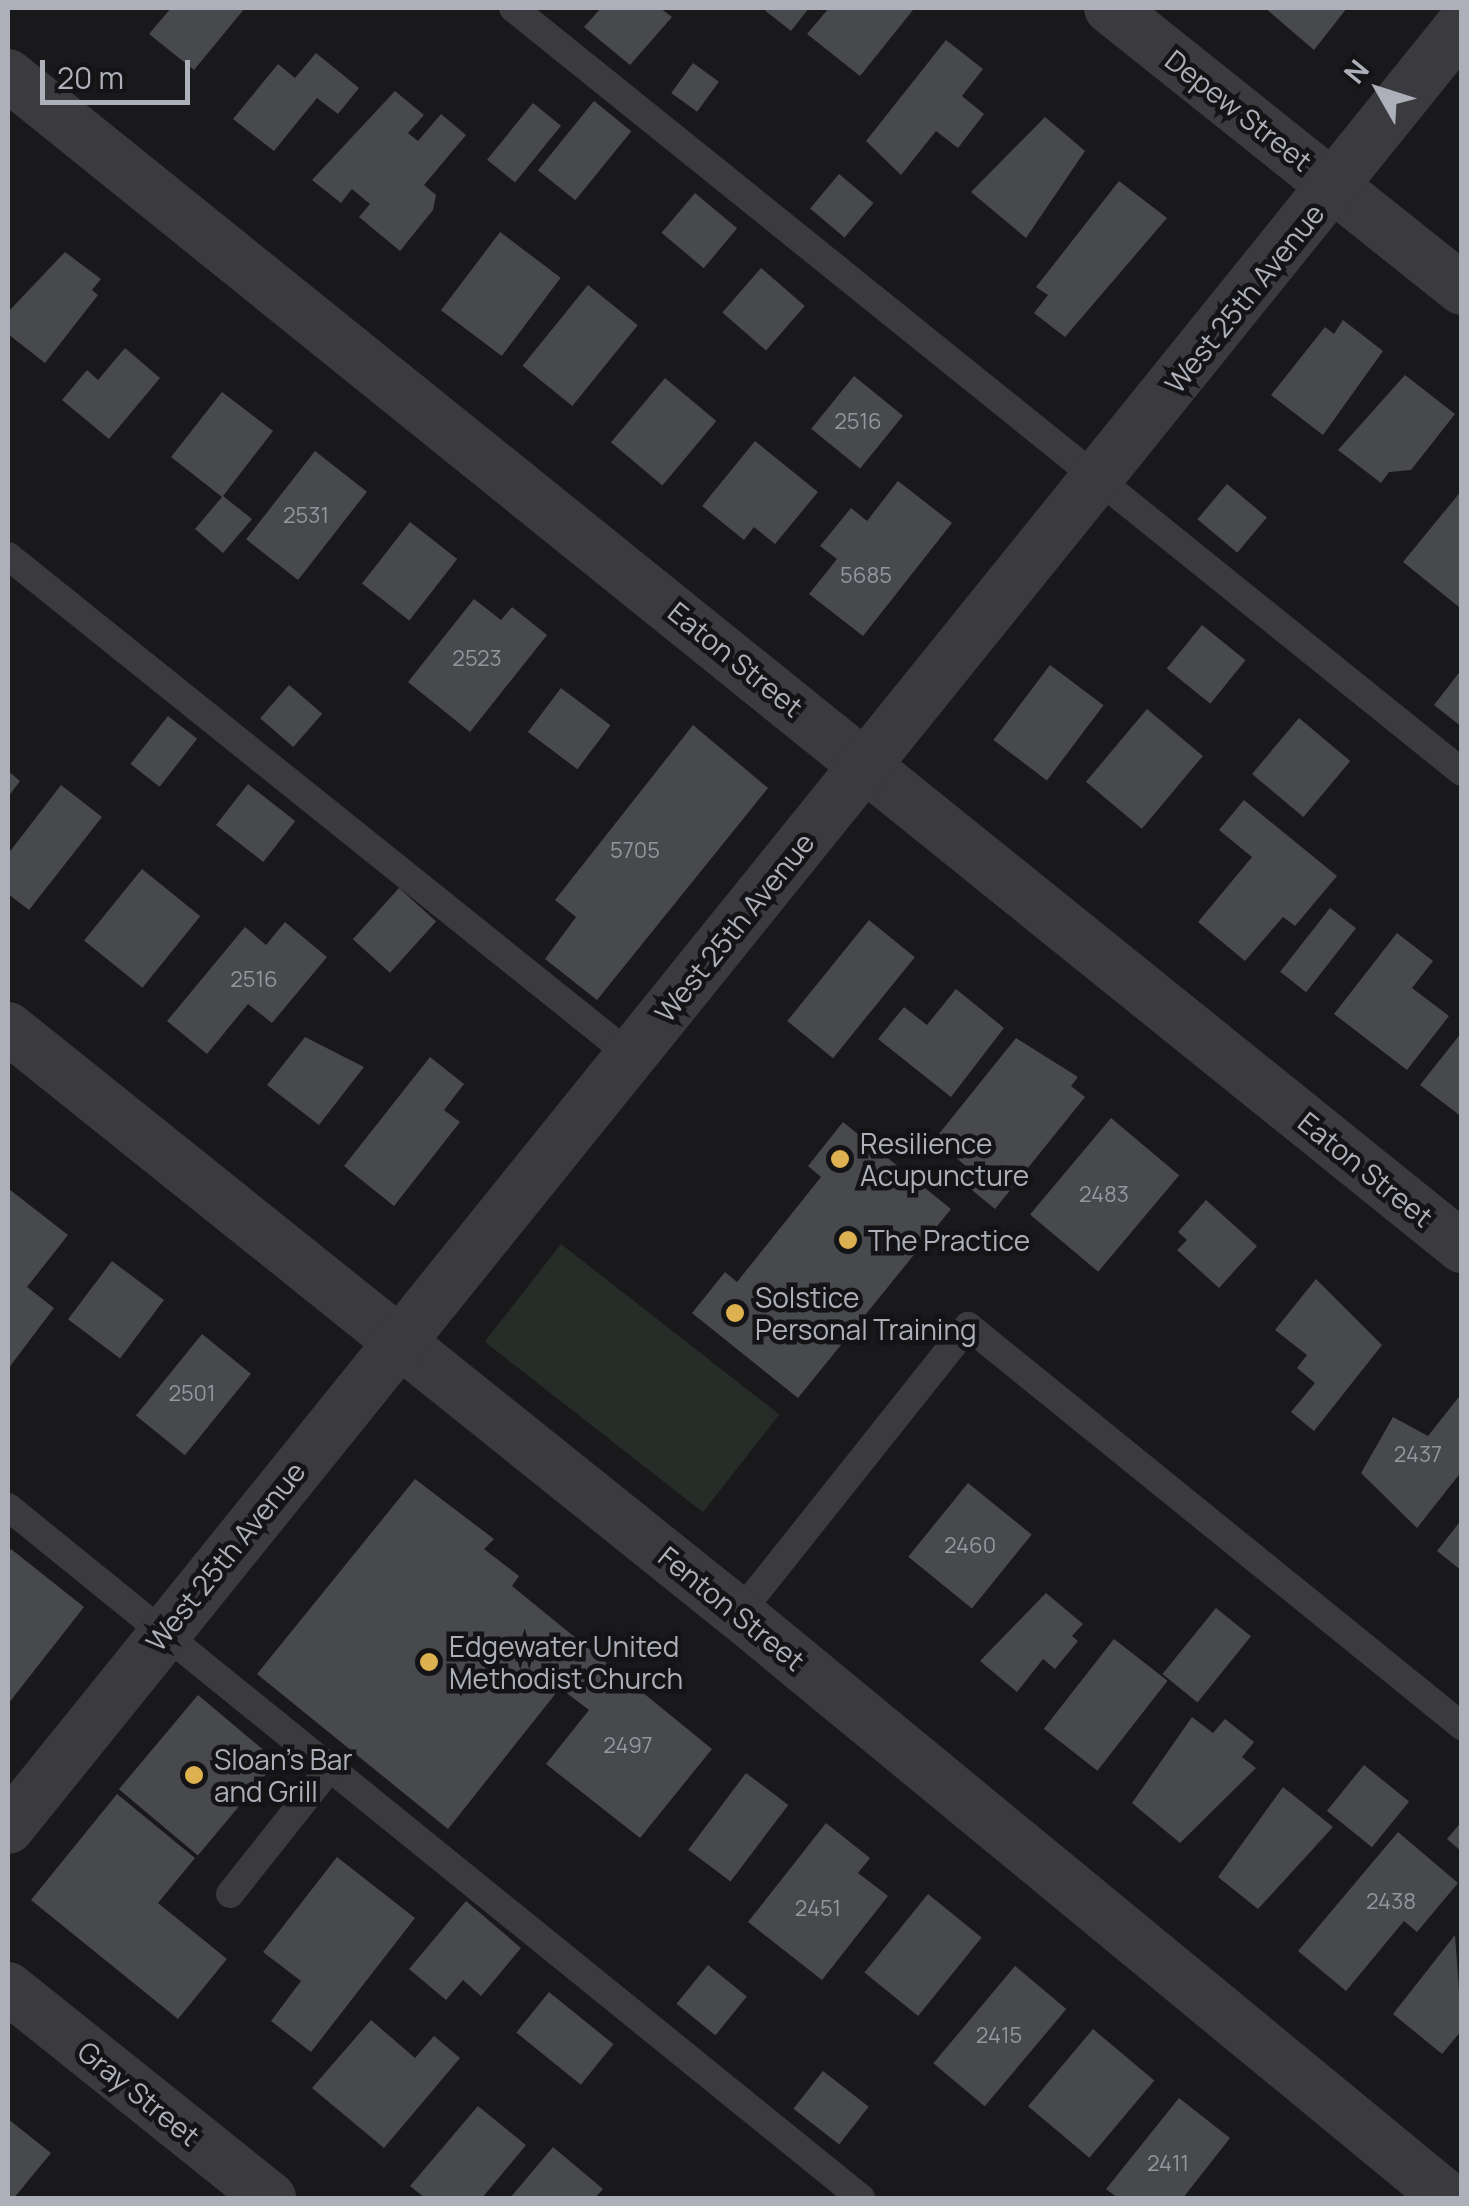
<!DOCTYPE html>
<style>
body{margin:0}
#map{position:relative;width:1469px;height:2206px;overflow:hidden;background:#19191b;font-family:Manrope,sans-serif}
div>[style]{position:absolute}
.green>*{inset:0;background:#262c27;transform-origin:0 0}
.building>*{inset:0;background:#48494d;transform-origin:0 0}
.lane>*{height:28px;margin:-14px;padding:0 14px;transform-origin:14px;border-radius:14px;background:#3b3b3f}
.street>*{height:52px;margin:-26px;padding:0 26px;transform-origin:26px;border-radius:26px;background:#3b3b3f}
.dots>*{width:28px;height:28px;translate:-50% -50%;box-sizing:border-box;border:5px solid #141416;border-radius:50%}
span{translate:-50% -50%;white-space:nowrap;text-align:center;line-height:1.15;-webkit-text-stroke:9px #141416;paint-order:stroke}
.number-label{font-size:22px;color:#94969e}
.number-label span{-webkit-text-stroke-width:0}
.street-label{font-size:28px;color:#adb0b9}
.poi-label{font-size:28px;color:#adb0b9}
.left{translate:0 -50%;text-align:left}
.frame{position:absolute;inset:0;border:10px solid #adb0b9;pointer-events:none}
.north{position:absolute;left:1329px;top:40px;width:100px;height:100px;-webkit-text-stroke:8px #141416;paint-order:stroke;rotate:309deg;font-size:28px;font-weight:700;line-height:40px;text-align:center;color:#adb0b9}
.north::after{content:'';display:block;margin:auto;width:35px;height:45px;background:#adb0b9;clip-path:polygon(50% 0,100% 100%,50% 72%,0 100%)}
.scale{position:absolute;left:40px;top:60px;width:150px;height:45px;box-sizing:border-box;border:5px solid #adb0b9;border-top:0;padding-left:12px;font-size:30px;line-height:35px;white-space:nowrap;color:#adb0b9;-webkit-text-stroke:8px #141416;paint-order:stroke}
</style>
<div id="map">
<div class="green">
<div style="left:561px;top:1244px;width:277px;height:124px;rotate:38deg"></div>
</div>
<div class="building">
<div style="clip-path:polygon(171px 8px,245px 8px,194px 70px,149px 34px)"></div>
<div style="clip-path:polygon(601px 8px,660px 8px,672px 17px,630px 65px,584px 27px)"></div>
<div style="clip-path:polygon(762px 8px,809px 8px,791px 31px)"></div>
<div style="clip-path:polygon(829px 8px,910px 8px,913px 10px,860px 76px,807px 34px)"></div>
<div style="clip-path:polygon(1265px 8px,1347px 8px,1314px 50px)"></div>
<div style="clip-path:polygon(946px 40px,983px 69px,962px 96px,984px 114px,958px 148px,936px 131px,901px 175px,866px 141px)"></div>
<div style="clip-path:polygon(316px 53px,359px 88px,338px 114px,317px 98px,274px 151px,233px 119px,278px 64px,295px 78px)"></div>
<div style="left:693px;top:63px;width:32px;height:37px;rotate:36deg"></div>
<div style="clip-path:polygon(395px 91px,424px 115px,408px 133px,418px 141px,441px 114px,466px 135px,424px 185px,436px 195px,433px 210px,400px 251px,359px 217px,370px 204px,352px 189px,341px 203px,312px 180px)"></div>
<div style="left:594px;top:101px;width:48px;height:89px;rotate:39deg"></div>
<div style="left:533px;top:103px;width:36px;height:73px;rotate:39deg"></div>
<div style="clip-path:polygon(1045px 117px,1085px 151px,1026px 238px,971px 192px)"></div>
<div style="left:839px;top:174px;width:45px;height:45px;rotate:40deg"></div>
<div style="clip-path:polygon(1119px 181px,1167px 218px,1065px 337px,1034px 313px,1048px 295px,1036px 287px)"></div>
<div style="left:695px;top:193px;width:55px;height:52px;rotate:40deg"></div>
<div style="left:500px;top:232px;width:76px;height:98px;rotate:37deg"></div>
<div style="clip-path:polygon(65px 252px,101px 279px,92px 290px,98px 295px,45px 363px,8px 334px,8px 312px)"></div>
<div style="left:761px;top:268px;width:58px;height:59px;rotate:41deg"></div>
<div style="left:588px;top:285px;width:64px;height:104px;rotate:39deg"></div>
<div style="clip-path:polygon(1343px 320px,1383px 351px,1323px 435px,1271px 395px,1325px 327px,1334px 334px)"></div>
<div style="clip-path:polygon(125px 348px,160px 378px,109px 439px,62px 400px,87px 370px,98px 380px)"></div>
<div style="clip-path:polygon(1405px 375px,1455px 414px,1411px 470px,1389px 472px,1381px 483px,1338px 450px)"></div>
<div style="left:854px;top:376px;width:63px;height:68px;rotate:39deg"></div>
<div style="left:665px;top:378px;width:67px;height:84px;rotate:40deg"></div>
<div style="clip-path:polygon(222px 392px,273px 431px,223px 496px,252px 519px,223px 553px,195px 529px,222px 497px,171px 457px)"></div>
<div style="clip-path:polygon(755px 441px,818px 492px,775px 544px,754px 527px,744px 540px,702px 506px)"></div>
<div style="left:315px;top:451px;width:66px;height:112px;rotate:38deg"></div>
<div style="clip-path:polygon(898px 481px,952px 523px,863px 636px,809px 594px,837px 559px,820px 546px,851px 508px,867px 521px)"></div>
<div style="left:1227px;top:484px;width:52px;height:46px;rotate:40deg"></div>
<div style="clip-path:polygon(1462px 490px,1462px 603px,1459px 607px,1403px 562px)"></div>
<div style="left:410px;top:522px;width:60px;height:78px;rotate:38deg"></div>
<div style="clip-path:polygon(474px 599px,501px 620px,512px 607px,547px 635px,470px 732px,408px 682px)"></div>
<div style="left:1202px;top:625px;width:56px;height:56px;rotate:39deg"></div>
<div style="left:1050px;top:665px;width:67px;height:94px;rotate:37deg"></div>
<div style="clip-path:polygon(1462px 669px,1462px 727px,1434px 705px)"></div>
<div style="left:289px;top:685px;width:44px;height:44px;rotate:41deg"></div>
<div style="left:561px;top:688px;width:62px;height:55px;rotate:37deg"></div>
<div style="left:1147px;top:709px;width:73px;height:95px;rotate:40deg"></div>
<div style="left:168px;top:716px;width:37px;height:61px;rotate:38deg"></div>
<div style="left:1299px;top:718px;width:67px;height:73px;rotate:40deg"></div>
<div style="clip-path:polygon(693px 725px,768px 788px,597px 1000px,545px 959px,576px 917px,555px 900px)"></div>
<div style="clip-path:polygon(8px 771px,20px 781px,8px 797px)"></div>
<div style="left:248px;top:784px;width:60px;height:52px;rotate:38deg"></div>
<div style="clip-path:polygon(61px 785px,102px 817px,29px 910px,8px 894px,8px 854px)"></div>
<div style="clip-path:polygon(1244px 800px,1337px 876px,1295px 926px,1283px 917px,1245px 961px,1198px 922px,1252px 857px,1219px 830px)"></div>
<div style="left:142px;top:869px;width:75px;height:92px;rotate:39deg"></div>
<div style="left:399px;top:888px;width:50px;height:69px;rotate:42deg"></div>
<div style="left:1330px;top:908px;width:33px;height:81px;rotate:38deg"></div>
<div style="left:869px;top:920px;width:59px;height:130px;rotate:39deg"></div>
<div style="clip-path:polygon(285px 922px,327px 957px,272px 1023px,248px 1004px,207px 1054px,167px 1021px,245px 927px,266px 945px)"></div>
<div style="clip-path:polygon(1397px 933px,1433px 961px,1412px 988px,1449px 1016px,1407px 1070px,1334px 1014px)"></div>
<div style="clip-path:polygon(956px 989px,1004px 1028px,951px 1097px,878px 1039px,904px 1007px,927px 1025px)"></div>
<div style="clip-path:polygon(1462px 1032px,1462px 1117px,1420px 1085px)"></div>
<div style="clip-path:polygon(305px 1037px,364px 1067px,319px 1125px,267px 1085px)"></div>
<div style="clip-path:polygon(1016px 1038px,1078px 1077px,1071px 1086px,1085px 1097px,995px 1209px,961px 1181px,971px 1170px,934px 1140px)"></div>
<div style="clip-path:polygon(430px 1057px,464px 1084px,444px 1110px,460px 1122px,394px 1206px,344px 1166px)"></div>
<div style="left:1111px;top:1118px;width:89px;height:126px;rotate:40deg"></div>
<div style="clip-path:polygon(843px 1122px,951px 1209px,798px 1398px,692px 1313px,725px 1272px,737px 1282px,821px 1177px,808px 1166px)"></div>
<div style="clip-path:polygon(9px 1189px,68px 1235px,27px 1287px,54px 1308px,8px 1369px)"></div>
<div style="clip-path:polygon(1206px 1200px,1257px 1246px,1219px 1288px,1177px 1250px,1187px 1240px,1178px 1232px)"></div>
<div style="left:112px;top:1261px;width:65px;height:73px;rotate:37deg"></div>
<div style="clip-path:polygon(1316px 1279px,1382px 1345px,1314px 1431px,1291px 1412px,1315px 1383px,1297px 1368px,1307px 1355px,1275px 1330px)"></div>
<div style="left:202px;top:1334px;width:63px;height:105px;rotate:39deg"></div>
<div style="clip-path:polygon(1462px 1393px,1462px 1471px,1417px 1528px,1361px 1473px,1393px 1417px,1428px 1436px)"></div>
<div style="clip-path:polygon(415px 1479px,494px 1539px,484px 1549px,519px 1576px,512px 1586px,712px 1749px,640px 1838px,546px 1764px,589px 1710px,560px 1688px,448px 1829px,257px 1674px)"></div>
<div style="left:968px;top:1483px;width:82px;height:95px;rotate:39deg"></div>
<div style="clip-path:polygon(1462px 1519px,1462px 1571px,1437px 1551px)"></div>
<div style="clip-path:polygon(11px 1549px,84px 1607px,8px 1704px,8px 1553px)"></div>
<div style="clip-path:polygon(1046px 1593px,1083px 1624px,1072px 1636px,1078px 1641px,1055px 1669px,1043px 1659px,1017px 1692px,980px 1661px)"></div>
<div style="left:1216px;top:1608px;width:45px;height:85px;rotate:39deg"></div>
<div style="left:1114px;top:1639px;width:68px;height:114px;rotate:38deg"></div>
<div style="left:198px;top:1695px;width:103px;height:123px;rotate:40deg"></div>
<div style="clip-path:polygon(1192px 1717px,1213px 1733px,1225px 1719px,1254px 1742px,1242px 1757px,1256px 1768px,1180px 1843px,1132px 1803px)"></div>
<div style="left:1364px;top:1765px;width:58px;height:59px;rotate:39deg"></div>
<div style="left:746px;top:1773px;width:53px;height:96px;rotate:37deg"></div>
<div style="clip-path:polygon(1283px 1787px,1333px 1827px,1258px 1909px,1218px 1877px)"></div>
<div style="clip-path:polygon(117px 1794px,195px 1858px,158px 1903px,227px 1959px,178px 2019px,31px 1900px)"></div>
<div style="clip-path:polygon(1462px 1821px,1462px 1852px,1447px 1839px)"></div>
<div style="clip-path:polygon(826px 1823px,870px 1858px,858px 1873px,888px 1896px,822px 1980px,748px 1922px)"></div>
<div style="clip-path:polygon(1398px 1832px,1458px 1883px,1417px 1932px,1404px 1921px,1346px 1991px,1298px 1951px)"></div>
<div style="clip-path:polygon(337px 1857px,415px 1918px,311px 2052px,271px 2021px,301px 1981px,263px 1952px)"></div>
<div style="left:928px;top:1894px;width:69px;height:101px;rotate:39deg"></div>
<div style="clip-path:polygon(466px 1901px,521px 1948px,481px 1996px,463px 1980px,446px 2000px,409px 1969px)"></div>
<div style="clip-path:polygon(1455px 1935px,1462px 2030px,1442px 2054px,1393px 2014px)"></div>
<div style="left:708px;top:1965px;width:50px;height:50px;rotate:39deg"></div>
<div style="left:1015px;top:1966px;width:67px;height:127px;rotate:40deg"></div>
<div style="left:549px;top:1992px;width:83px;height:52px;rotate:39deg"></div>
<div style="clip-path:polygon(371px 2020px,415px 2058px,434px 2036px,460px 2058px,384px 2148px,312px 2088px)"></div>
<div style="left:1093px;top:2029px;width:80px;height:101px;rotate:40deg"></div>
<div style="left:823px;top:2071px;width:58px;height:48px;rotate:38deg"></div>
<div style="clip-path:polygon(1179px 2098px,1230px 2138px,1183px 2198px,1118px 2198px,1106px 2189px)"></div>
<div style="clip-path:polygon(478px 2106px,526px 2145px,482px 2198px,425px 2198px,410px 2186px)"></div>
<div style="clip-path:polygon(8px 2119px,51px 2153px,14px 2198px,8px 2198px)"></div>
<div style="clip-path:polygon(553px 2147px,603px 2189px,595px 2198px,510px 2198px)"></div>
</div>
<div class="lane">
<div style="left:513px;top:8px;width:1218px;rotate:38.84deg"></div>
<div style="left:8px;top:556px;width:797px;rotate:38.74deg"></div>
<div style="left:8px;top:1507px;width:1098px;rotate:39.01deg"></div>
<div style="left:739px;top:1614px;width:368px;rotate:-51.5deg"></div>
<div style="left:968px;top:1326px;width:636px;rotate:39deg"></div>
<div style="left:230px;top:1894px;width:161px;rotate:-51.6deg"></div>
</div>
<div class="street">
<div style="left:1110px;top:8px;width:450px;rotate:38.6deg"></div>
<div style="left:8px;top:75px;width:1868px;rotate:38.87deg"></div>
<div style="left:8px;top:1028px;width:937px;rotate:38.72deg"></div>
<div style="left:739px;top:1614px;width:919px;rotate:39.48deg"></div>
<div style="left:8px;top:1828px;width:2316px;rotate:-51.12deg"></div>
<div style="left:8px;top:1988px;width:336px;rotate:38.7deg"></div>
</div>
<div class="dots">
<div style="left:840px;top:1159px;background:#ddb14f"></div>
<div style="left:848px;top:1240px;background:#ddb14f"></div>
<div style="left:735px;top:1313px;background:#ddb14f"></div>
<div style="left:429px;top:1662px;background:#ddb14f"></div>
<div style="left:194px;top:1775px;background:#ddb14f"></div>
</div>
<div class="number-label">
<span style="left:858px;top:422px">2516</span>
<span style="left:306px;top:516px">2531</span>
<span style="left:866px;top:576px">5685</span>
<span style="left:477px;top:659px">2523</span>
<span style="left:635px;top:851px">5705</span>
<span style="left:254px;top:980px">2516</span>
<span style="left:1104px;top:1195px">2483</span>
<span style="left:192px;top:1394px">2501</span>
<span style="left:1418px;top:1455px">2437</span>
<span style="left:970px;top:1546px">2460</span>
<span style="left:628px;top:1746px">2497</span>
<span style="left:1391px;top:1902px">2438</span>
<span style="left:818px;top:1909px">2451</span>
<span style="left:999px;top:2036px">2415</span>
<span style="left:1168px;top:2164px">2411</span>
</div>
<div class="street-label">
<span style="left:1239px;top:110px;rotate:38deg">Depew Street</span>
<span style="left:1244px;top:298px;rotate:-51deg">West 25th Avenue</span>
<span style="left:736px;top:659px;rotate:39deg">Eaton Street</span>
<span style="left:734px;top:927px;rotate:-51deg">West 25th Avenue</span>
<span style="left:1366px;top:1169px;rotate:39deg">Eaton Street</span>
<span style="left:225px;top:1556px;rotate:-51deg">West 25th Avenue</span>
<span style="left:732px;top:1608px;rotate:39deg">Fenton Street</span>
<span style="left:139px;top:2093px;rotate:39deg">Gray Street</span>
</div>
<div class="poi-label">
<span class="left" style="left:860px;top:1159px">Resilience<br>Acupuncture</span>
<span class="left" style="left:868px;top:1240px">The Practice</span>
<span class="left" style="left:755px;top:1313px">Solstice<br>Personal Training</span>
<span class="left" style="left:449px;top:1662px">Edgewater United<br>Methodist Church</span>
<span class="left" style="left:214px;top:1775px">Sloan's Bar<br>and Grill</span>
</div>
<div class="frame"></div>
<div class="north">N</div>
<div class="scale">20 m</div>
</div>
